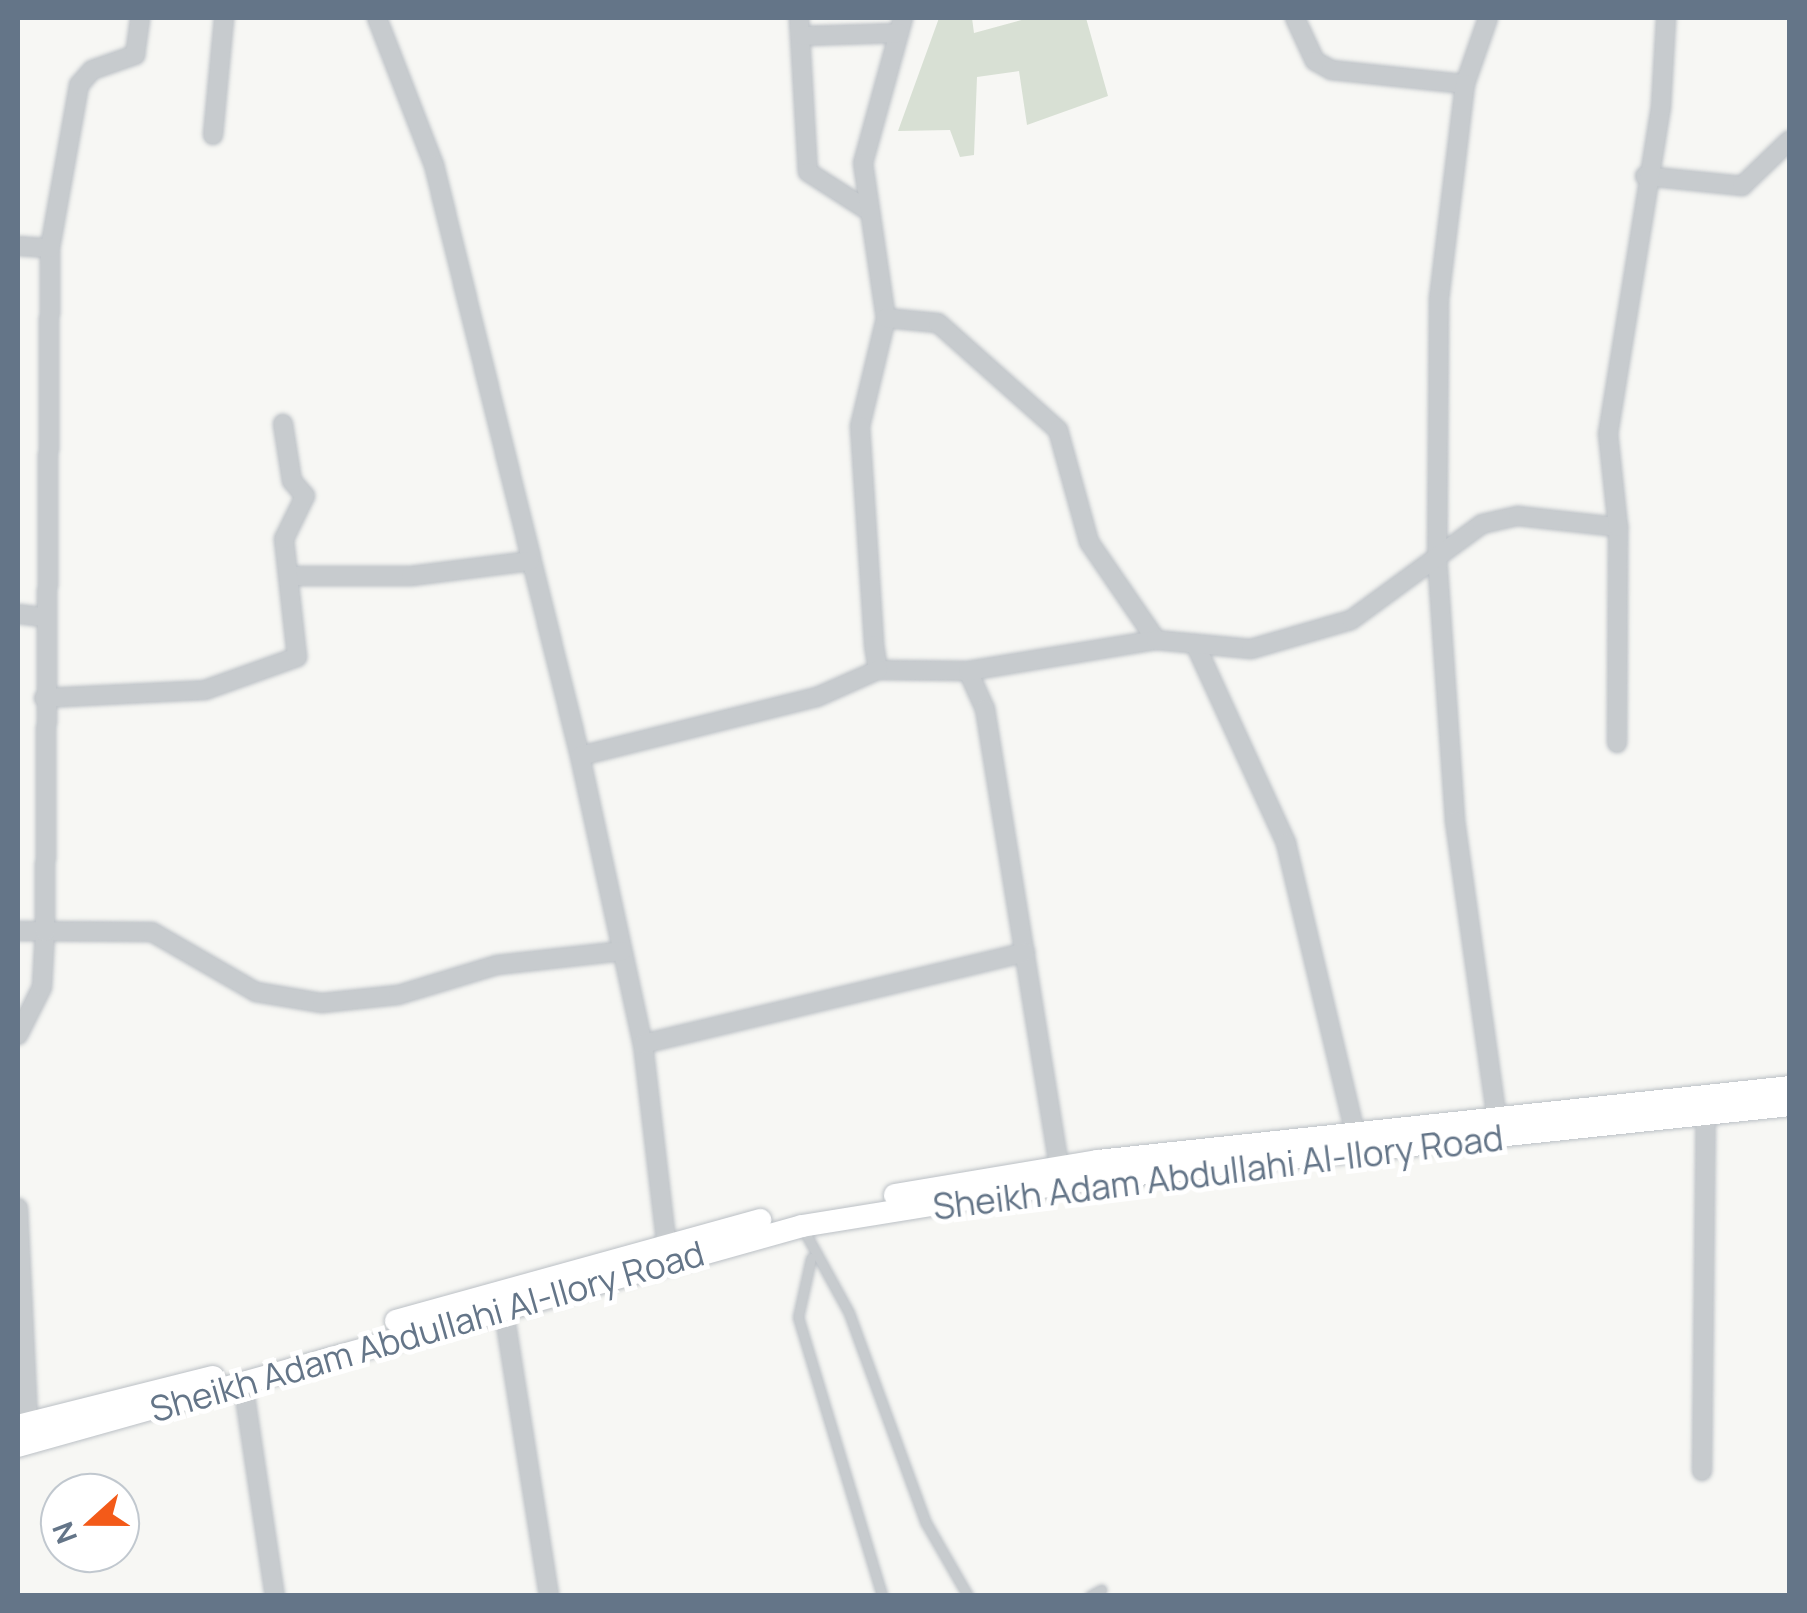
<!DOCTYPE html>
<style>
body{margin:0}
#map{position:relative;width:1807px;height:1613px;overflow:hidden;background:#f7f7f4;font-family:Manrope,sans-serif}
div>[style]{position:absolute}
.green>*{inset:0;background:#d8e0d4}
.roads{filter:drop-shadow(0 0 2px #bbc0c5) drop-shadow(0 0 2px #bbc0c5)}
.lane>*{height:9px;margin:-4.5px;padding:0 4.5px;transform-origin:4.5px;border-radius:4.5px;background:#c7cbce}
.street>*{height:18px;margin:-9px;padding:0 9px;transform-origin:9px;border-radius:9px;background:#c7cbce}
.secondary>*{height:22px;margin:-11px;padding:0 11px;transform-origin:11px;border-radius:11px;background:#fff}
span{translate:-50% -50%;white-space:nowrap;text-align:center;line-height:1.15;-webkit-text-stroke:10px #fff;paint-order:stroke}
.street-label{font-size:35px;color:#647588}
.frame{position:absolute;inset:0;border:20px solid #647588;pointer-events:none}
.north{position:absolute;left:40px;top:1473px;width:100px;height:100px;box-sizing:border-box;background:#fff;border:2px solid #c1c8cf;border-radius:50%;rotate:249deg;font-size:28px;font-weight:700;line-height:40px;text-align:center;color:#647588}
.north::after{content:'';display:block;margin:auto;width:35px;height:45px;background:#f35a19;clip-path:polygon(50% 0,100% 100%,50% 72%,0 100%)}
</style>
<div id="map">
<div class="green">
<div style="clip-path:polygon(939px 18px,972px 18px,974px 33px,1029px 18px,1086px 18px,1108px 96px,1027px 125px,1019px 71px,977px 77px,974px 155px,960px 157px,950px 130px,898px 131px)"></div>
</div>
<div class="roads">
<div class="lane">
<div style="left:802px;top:1227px;width:98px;rotate:61.3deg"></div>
<div style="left:849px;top:1313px;width:224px;rotate:69.9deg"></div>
<div style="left:926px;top:1523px;width:84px;rotate:60.1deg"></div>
<div style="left:811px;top:1258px;width:60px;rotate:102.4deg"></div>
<div style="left:798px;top:1317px;width:291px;rotate:73.2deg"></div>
<div style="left:1090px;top:1596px;width:13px;rotate:-29deg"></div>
</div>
<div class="street">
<div style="left:377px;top:18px;width:158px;rotate:68.8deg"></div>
<div style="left:434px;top:165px;width:609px;rotate:76.12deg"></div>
<div style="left:580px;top:756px;width:295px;rotate:77.7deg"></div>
<div style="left:643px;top:1044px;width:197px;rotate:83.3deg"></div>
<div style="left:799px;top:18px;width:154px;rotate:86.7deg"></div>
<div style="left:808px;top:172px;width:67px;rotate:32.7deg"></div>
<div style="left:903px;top:18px;width:150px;rotate:105.4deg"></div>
<div style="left:863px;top:163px;width:157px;rotate:81.6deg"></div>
<div style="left:886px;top:318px;width:111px;rotate:103.5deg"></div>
<div style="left:860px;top:426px;width:219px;rotate:86.3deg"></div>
<div style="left:874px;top:645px;width:25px;rotate:81deg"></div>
<div style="left:878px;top:670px;width:90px;rotate:0.6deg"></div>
<div style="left:968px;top:671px;width:42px;rotate:65.9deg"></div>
<div style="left:985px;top:709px;width:474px;rotate:80.8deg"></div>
<div style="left:1295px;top:18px;width:47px;rotate:65.1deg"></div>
<div style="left:1315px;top:61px;width:18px;rotate:29deg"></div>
<div style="left:1331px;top:70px;width:135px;rotate:6deg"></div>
<div style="left:1488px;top:18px;width:70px;rotate:109.2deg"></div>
<div style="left:1465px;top:84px;width:216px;rotate:96.9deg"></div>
<div style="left:1439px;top:298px;width:258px;rotate:90.4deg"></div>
<div style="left:1437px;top:556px;width:266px;rotate:86.1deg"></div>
<div style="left:1455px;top:821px;width:303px;rotate:82deg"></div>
<div style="left:803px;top:36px;width:96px;rotate:-1.8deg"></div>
<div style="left:213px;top:135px;width:118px;rotate:-84.6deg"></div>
<div style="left:1645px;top:176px;width:98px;rotate:5.9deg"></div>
<div style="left:1742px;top:186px;width:66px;rotate:-43.8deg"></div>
<div style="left:18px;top:246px;width:32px;rotate:4deg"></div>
<div style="left:886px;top:318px;width:52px;rotate:5.5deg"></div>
<div style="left:938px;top:323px;width:161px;rotate:41.7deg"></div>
<div style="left:1058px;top:430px;width:116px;rotate:74.5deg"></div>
<div style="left:1089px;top:542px;width:119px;rotate:55.6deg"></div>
<div style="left:292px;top:576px;width:119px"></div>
<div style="left:411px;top:576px;width:120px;rotate:-7.2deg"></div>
<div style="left:18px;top:614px;width:25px;rotate:7deg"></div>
<div style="left:1195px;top:644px;width:219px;rotate:65.4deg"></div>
<div style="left:1286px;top:843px;width:301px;rotate:76.6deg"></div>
<div style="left:968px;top:671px;width:191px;rotate:-9.4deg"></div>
<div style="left:1156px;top:640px;width:95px;rotate:5.4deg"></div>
<div style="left:1251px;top:649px;width:104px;rotate:-16.2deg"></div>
<div style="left:1351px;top:620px;width:162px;rotate:-36.2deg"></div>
<div style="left:1482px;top:524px;width:37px;rotate:-13deg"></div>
<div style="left:1518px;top:516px;width:101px;rotate:6.3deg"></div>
<div style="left:44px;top:698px;width:161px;rotate:-2.8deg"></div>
<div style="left:205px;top:690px;width:98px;rotate:-19.7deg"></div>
<div style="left:297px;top:657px;width:119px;rotate:-96.3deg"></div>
<div style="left:284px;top:539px;width:48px;rotate:-64deg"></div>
<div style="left:305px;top:496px;width:20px;rotate:-131deg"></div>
<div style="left:292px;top:481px;width:58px;rotate:-99deg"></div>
<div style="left:1617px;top:743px;width:216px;rotate:-89.7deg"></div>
<div style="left:1618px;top:527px;width:94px;rotate:-96.1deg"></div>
<div style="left:1608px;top:434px;width:332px;rotate:-80.8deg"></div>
<div style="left:1661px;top:106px;width:88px;rotate:-86.7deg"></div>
<div style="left:580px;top:756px;width:244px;rotate:-14deg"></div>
<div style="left:817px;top:697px;width:67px;rotate:-23.9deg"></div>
<div style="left:18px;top:931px;width:134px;rotate:0.4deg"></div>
<div style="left:152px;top:932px;width:120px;rotate:30deg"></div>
<div style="left:256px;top:992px;width:67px;rotate:9.5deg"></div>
<div style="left:322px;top:1003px;width:76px;rotate:-6deg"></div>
<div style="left:398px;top:995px;width:103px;rotate:-16.9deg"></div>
<div style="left:497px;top:965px;width:126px;rotate:-6.4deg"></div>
<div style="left:18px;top:1035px;width:54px;rotate:-63.4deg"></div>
<div style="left:42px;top:987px;width:55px;rotate:-86.9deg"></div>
<div style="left:45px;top:932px;width:684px;rotate:-89.58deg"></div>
<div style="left:50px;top:248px;width:166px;rotate:-79.9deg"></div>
<div style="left:79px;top:85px;width:20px;rotate:-49deg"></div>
<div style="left:92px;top:70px;width:46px;rotate:-19.2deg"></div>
<div style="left:135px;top:55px;width:37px;rotate:-82deg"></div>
<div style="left:643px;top:1044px;width:393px;rotate:-13.5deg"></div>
<div style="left:18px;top:1208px;width:216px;rotate:87.3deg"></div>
<div style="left:503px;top:1305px;width:295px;rotate:81deg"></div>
<div style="left:243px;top:1383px;width:215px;rotate:81.5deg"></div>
<div style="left:1702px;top:1471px;width:358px;rotate:-89.4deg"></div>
</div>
<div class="secondary">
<div style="left:895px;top:1195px;width:206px;rotate:-9.5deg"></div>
<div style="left:1098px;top:1161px;width:696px;rotate:-6.1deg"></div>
<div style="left:396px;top:1321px;width:378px;rotate:-15.5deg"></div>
<div style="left:18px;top:1426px;width:201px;rotate:-14.1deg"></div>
<div style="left:18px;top:1446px;width:814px;rotate:-15.67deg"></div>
<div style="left:802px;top:1226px;width:294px;rotate:-9.2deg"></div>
<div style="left:1092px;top:1179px;width:702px;rotate:-6.05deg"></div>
</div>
</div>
<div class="street-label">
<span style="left:1218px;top:1172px;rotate:-7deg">Sheikh Adam Abdullahi Al-Ilory Road</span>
<span style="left:427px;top:1331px;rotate:-16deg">Sheikh Adam Abdullahi Al-Ilory Road</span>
</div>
<div class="frame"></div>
<div class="north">N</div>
</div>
